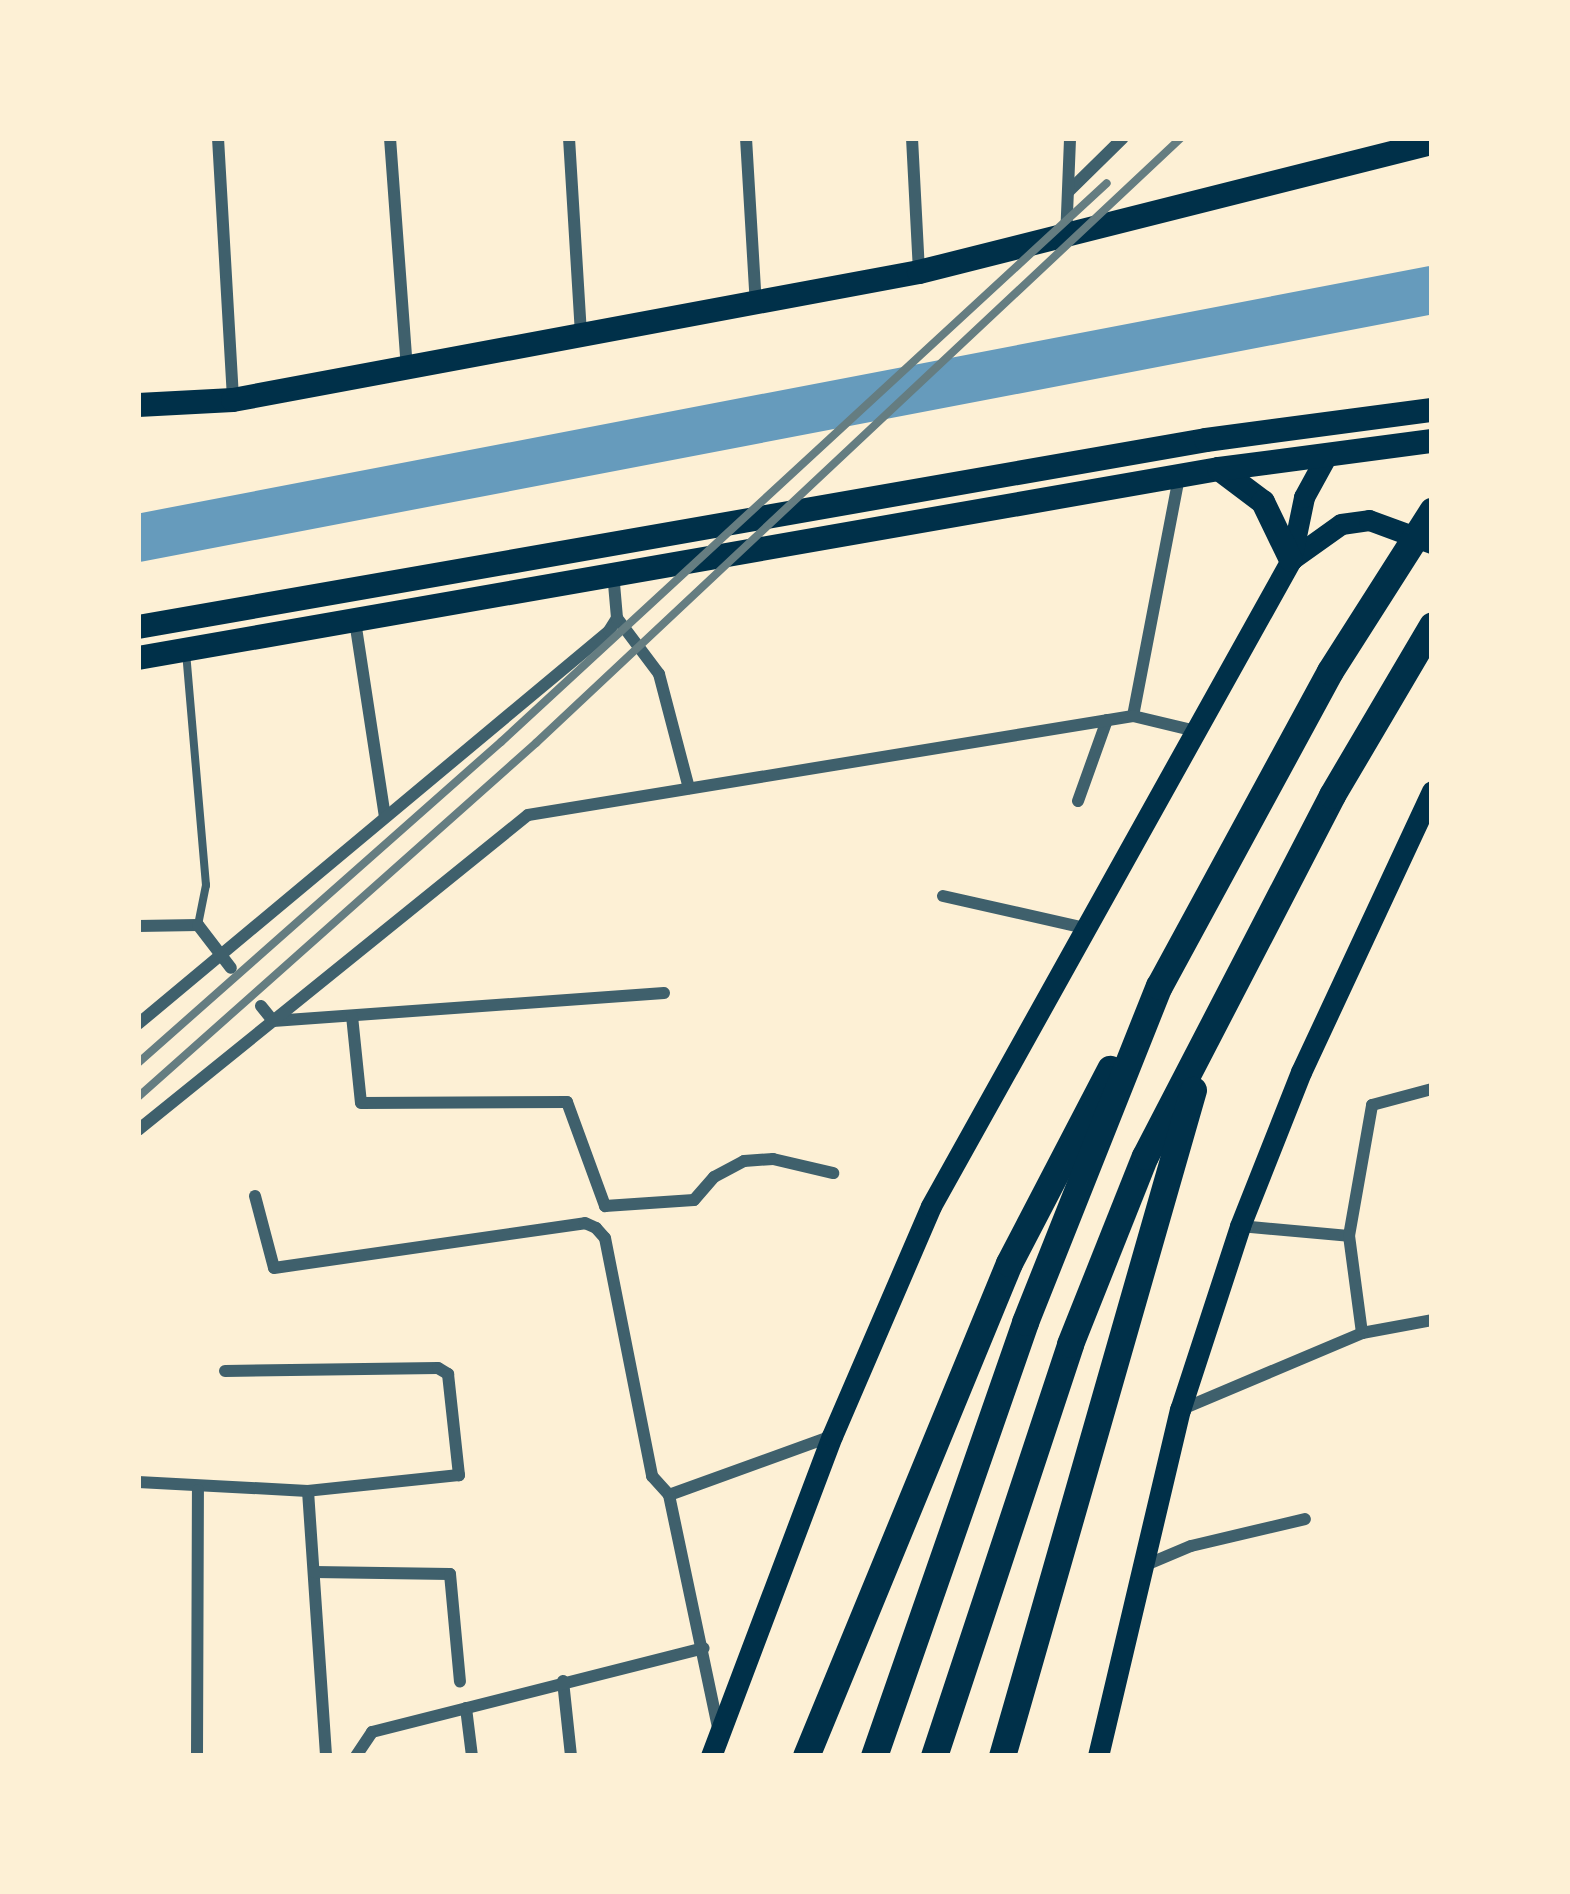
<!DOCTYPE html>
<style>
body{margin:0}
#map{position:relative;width:1570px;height:1894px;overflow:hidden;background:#fdf0d5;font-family:Poppins,sans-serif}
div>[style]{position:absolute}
.river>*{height:48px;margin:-24px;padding:0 24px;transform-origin:24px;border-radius:24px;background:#669bbc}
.service>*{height:8px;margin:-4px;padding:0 4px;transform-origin:4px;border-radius:4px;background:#3f606c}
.minor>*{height:12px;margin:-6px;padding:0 6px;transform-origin:6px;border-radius:6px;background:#3f606c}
.secondary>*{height:21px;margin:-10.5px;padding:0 10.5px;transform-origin:10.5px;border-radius:10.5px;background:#003049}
.primary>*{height:24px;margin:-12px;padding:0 12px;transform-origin:12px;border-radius:12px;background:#003049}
.trunk>*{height:24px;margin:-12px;padding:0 12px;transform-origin:12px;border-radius:12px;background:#003049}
.motorway>*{height:27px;margin:-13.5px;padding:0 13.5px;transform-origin:13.5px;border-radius:13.5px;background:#003049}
.rail>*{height:8px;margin:-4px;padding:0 4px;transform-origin:4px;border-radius:4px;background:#657d81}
span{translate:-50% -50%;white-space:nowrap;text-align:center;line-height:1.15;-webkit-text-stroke:12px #fdf0d5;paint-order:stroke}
.frame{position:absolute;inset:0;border:141px solid #fdf0d5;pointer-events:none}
</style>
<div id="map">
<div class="river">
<div style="left:138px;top:538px;width:1318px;rotate:-10.85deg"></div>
</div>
<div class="service">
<div style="left:186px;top:652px;width:234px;rotate:85.1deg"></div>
<div style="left:206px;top:885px;width:41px;rotate:101.3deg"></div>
</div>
<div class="minor">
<div style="left:218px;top:138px;width:262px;rotate:86.7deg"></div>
<div style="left:390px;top:138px;width:232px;rotate:85.8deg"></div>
<div style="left:569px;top:138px;width:196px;rotate:86.5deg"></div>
<div style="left:746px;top:138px;width:166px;rotate:86.6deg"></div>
<div style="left:912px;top:138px;width:134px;rotate:87deg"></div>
<div style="left:1068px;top:192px;width:77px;rotate:-44.5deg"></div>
<div style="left:1066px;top:239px;width:101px;rotate:-87.7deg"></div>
<div style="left:617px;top:618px;width:70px;rotate:53.1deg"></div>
<div style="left:659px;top:674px;width:118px;rotate:75.3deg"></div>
<div style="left:355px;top:621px;width:197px;rotate:81.3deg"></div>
<div style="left:1133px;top:716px;width:243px;rotate:-79.1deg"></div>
<div style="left:1078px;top:801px;width:86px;rotate:-70.3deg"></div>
<div style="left:943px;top:896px;width:146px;rotate:12.7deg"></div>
<div style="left:138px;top:926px;width:60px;rotate:-1deg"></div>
<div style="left:198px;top:925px;width:54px;rotate:52.5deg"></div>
<div style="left:261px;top:1006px;width:19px;rotate:51deg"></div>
<div style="left:273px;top:1021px;width:392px;rotate:-4.1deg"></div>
<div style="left:352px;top:1016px;width:87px;rotate:84.1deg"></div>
<div style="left:361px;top:1103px;width:206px;rotate:-0.3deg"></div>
<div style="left:567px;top:1102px;width:111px;rotate:69.9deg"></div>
<div style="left:605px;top:1206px;width:89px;rotate:-3.9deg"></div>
<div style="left:694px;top:1200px;width:30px;rotate:-49deg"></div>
<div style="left:714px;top:1177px;width:34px;rotate:-28deg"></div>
<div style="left:744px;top:1161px;width:29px;rotate:-4deg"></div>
<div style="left:773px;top:1159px;width:62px;rotate:13.1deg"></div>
<div style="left:138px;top:1024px;width:613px;rotate:-39.84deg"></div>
<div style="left:609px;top:631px;width:15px;rotate:-58deg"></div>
<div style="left:617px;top:618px;width:38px;rotate:-95deg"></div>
<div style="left:138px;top:1130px;width:501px;rotate:-38.93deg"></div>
<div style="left:528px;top:815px;width:613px;rotate:-9.29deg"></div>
<div style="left:1133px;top:716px;width:65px;rotate:13.4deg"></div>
<div style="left:255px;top:1196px;width:74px;rotate:75.2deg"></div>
<div style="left:274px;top:1268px;width:314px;rotate:-8.2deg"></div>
<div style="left:585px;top:1223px;width:12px;rotate:24deg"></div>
<div style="left:596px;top:1228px;width:13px;rotate:48deg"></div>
<div style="left:605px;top:1238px;width:243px;rotate:78.8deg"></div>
<div style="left:652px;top:1476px;width:25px;rotate:48deg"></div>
<div style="left:669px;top:1495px;width:173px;rotate:-19.9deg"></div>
<div style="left:1240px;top:1226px;width:109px;rotate:5.2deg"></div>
<div style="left:1349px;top:1236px;width:133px;rotate:-80deg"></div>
<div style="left:1372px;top:1105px;width:62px;rotate:-14.9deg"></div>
<div style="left:1362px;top:1333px;width:71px;rotate:-10.5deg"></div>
<div style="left:225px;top:1371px;width:213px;rotate:-0.8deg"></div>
<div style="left:438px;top:1368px;width:12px;rotate:31deg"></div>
<div style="left:448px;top:1374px;width:102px;rotate:83.8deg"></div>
<div style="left:459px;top:1475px;width:152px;rotate:174deg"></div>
<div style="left:1180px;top:1410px;width:198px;rotate:-22.9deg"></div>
<div style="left:1362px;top:1333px;width:98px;rotate:-97.6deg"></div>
<div style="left:138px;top:1482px;width:170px;rotate:3deg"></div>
<div style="left:308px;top:1491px;width:266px;rotate:86.1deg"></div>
<div style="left:669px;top:1495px;width:238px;rotate:78.1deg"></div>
<div style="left:1141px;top:1567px;width:54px;rotate:-22.8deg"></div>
<div style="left:1191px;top:1546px;width:117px;rotate:-13.3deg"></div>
<div style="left:314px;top:1572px;width:136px;rotate:0.8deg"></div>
<div style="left:450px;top:1574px;width:108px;rotate:84.7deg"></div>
<div style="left:563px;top:1681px;width:75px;rotate:83.9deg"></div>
<div style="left:466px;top:1708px;width:48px;rotate:82.9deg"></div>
<div style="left:197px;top:1756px;width:266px;rotate:-89.8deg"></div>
<div style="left:356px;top:1756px;width:29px;rotate:-56deg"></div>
<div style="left:372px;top:1732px;width:342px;rotate:-14.2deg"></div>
</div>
<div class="secondary">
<div style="left:1292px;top:559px;width:60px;rotate:-35.5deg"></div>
<div style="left:1341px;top:524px;width:28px;rotate:-8deg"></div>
<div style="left:1369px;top:520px;width:67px;rotate:20.1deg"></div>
<div style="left:711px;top:1756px;width:342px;rotate:-69.3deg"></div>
<div style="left:832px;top:1436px;width:250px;rotate:-66.7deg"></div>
<div style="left:931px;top:1206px;width:740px;rotate:-60.87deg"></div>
<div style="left:1291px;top:560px;width:64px;rotate:-78.3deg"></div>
<div style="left:1304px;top:497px;width:48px;rotate:-61.3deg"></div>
<div style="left:1098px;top:1756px;width:356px;rotate:-76.7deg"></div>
<div style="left:1180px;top:1410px;width:194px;rotate:-71.9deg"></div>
<div style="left:1240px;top:1226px;width:166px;rotate:-68.4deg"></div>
<div style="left:1301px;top:1072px;width:310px;rotate:-65deg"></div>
</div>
<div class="primary">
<div style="left:138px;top:405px;width:95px;rotate:-3deg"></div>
<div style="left:233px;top:400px;width:698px;rotate:-10.57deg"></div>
<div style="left:919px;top:272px;width:529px;rotate:-14.12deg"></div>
</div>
<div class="trunk">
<div style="left:1219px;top:469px;width:55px;rotate:36.9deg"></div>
<div style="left:1263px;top:502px;width:64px;rotate:64.2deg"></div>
<div style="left:138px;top:627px;width:1084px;rotate:-9.93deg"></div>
<div style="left:1206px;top:440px;width:228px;rotate:-7.6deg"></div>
<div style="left:138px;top:658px;width:1097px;rotate:-9.92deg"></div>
<div style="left:1219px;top:469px;width:215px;rotate:-7.5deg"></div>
</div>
<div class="motorway">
<div style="left:806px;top:1756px;width:533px;rotate:-67.62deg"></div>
<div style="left:1009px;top:1263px;width:219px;rotate:-62.5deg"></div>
<div style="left:874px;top:1756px;width:460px;rotate:-70.8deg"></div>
<div style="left:1025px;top:1322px;width:362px;rotate:-68.3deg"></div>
<div style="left:1159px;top:986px;width:358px;rotate:-61.5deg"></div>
<div style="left:1330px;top:671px;width:190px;rotate:-57.5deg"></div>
<div style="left:934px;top:1756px;width:434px;rotate:-71.7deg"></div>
<div style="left:1070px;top:1344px;width:202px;rotate:-68.3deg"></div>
<div style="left:1145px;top:1156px;width:407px;rotate:-62.6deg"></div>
<div style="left:1332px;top:795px;width:197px;rotate:-59.5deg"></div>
<div style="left:1002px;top:1756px;width:693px;rotate:-74deg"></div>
</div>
<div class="rail">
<div style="left:138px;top:1063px;width:485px;rotate:-41.5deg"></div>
<div style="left:501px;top:742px;width:824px;rotate:-42.69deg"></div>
<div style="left:138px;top:1097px;width:533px;rotate:-41.65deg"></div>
<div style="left:536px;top:743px;width:884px;rotate:-43.17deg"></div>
</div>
<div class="frame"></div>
</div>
